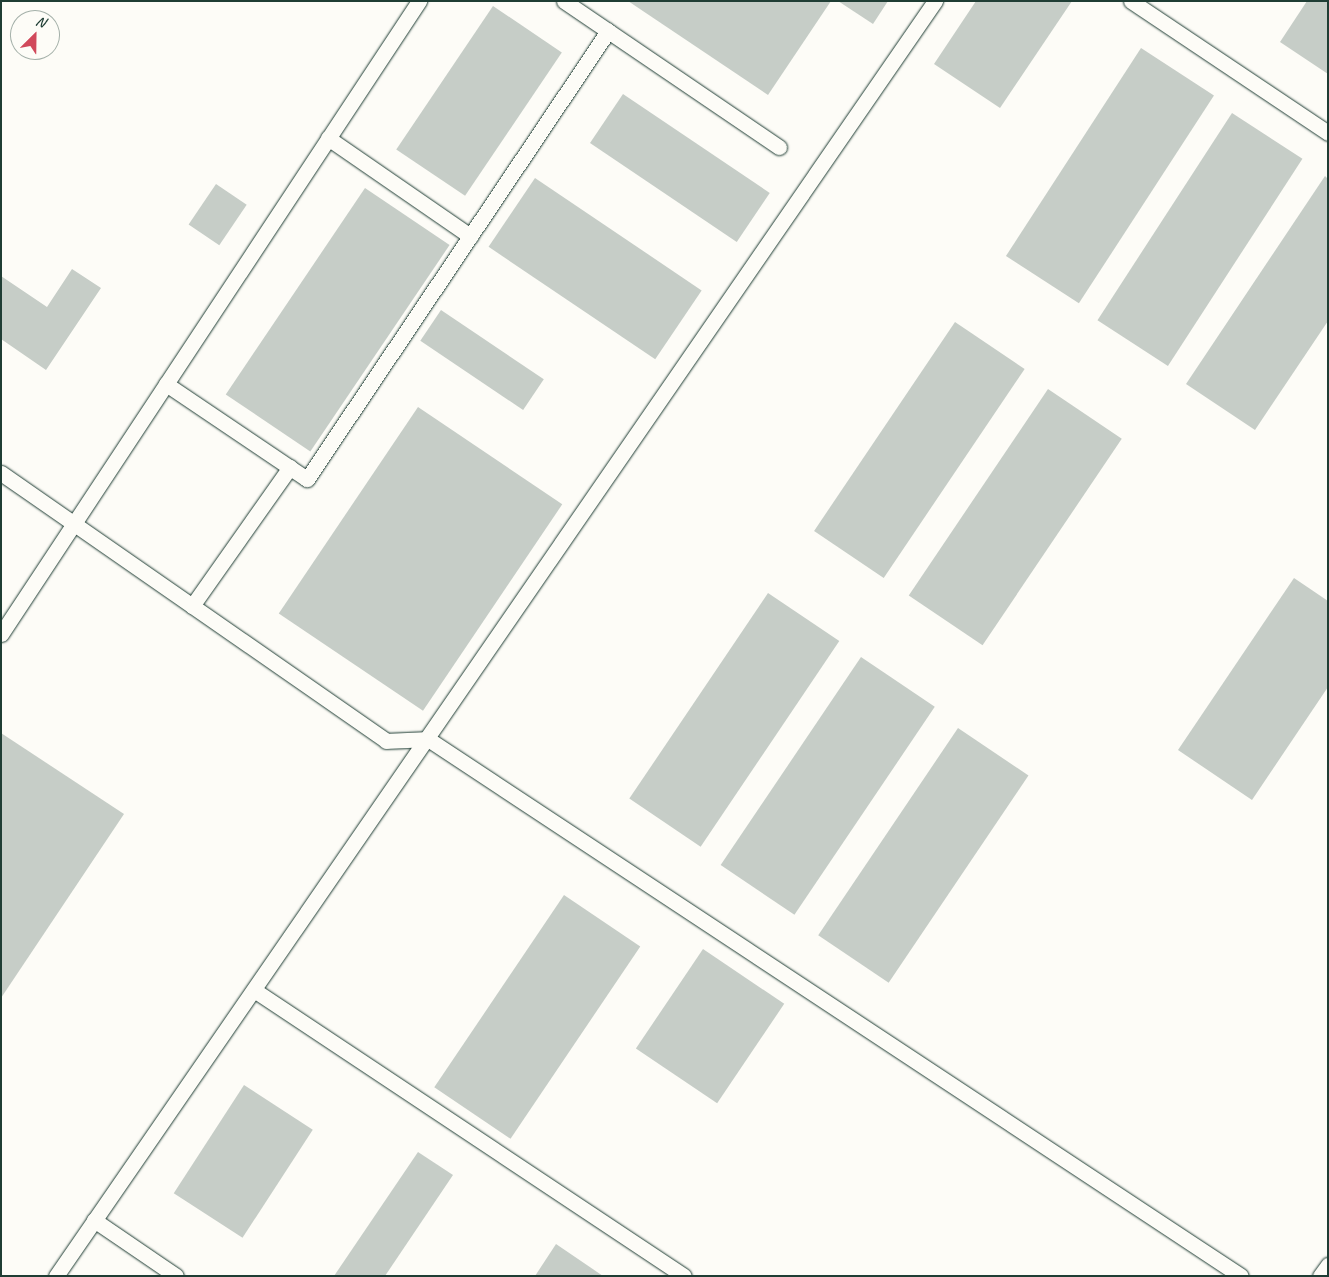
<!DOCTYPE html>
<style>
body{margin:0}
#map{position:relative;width:1329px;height:1277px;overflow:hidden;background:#fdfcf7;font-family:Caveat,sans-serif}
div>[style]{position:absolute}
.building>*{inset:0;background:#c6cdc7;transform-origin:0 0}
.roads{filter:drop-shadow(0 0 1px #1f3d34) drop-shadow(0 0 1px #1f3d34)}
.lane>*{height:15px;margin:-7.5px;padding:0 7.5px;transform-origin:7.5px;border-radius:7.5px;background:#fdfcf7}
span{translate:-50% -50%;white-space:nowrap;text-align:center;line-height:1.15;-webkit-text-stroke:4px #fdfcf7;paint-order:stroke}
.frame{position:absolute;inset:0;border:2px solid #1f3d34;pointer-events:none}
.north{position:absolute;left:10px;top:10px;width:50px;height:50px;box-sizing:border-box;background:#fdfcf7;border:1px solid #a4b0a9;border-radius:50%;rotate:23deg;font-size:14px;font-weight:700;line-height:20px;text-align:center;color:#1f3d34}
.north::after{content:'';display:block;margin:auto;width:18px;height:22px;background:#d1495b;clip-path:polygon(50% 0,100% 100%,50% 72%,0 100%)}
</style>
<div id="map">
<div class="building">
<div style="clip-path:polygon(628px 1px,831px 1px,768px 95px)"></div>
<div style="clip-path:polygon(838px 1px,888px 1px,873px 24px)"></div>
<div style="clip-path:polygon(976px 1px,1072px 1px,1000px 108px,934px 64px)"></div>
<div style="clip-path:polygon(1307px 1px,1328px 1px,1328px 74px,1280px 42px)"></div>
<div style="left:493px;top:6px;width:83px;height:173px;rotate:34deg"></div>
<div style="left:1141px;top:48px;width:87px;height:248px;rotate:33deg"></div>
<div style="left:623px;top:94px;width:177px;height:59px;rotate:34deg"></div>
<div style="left:1232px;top:113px;width:84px;height:247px;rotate:33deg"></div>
<div style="clip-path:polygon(1325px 176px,1328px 179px,1328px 321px,1255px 430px,1186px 384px)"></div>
<div style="left:535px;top:178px;width:201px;height:83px;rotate:34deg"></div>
<div style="left:216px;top:184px;width:37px;height:49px;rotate:34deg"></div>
<div style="left:365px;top:188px;width:102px;height:249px;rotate:34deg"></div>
<div style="clip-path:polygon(72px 269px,101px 288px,46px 370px,1px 339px,1px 276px,47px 307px)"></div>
<div style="left:441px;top:310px;width:124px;height:37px;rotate:34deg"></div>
<div style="left:955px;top:322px;width:84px;height:252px;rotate:34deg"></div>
<div style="left:1048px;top:389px;width:89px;height:249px;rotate:34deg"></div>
<div style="left:418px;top:407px;width:174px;height:249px;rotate:34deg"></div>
<div style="clip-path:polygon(1294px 578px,1328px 601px,1328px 687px,1252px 800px,1178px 750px)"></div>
<div style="left:768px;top:593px;width:86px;height:248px;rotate:34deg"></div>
<div style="left:861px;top:657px;width:89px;height:251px;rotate:34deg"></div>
<div style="left:958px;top:728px;width:85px;height:250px;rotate:34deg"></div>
<div style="clip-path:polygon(1px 733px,124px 814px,1px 998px)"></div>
<div style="left:564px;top:895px;width:92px;height:232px;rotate:34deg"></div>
<div style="left:703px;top:949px;width:98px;height:120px;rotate:34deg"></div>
<div style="left:244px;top:1085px;width:82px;height:129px;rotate:33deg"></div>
<div style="clip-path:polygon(418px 1152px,453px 1175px,385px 1276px,334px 1276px)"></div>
<div style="clip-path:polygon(556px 1244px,603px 1276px,535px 1276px)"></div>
</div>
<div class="roads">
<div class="lane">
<div style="left:564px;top:1px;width:260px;rotate:34.2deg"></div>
<div style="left:1131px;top:1px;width:237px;rotate:33.8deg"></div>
<div style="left:328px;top:138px;width:173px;rotate:34.6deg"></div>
<div style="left:166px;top:384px;width:170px;rotate:34deg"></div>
<div style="left:307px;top:479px;width:540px;rotate:-56.1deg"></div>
<div style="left:1px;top:473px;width:469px;rotate:34.8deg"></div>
<div style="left:386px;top:741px;width:42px;rotate:-2.7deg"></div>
<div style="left:428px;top:739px;width:974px;rotate:33.45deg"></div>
<div style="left:192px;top:606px;width:170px;rotate:-54.8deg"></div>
<div style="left:1px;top:634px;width:759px;rotate:-56.56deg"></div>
<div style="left:254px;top:990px;width:516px;rotate:33.63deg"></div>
<div style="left:94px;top:1220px;width:99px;rotate:34.3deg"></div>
<div style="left:56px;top:1276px;width:1549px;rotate:-55.42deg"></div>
<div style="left:1320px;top:1276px;width:14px;rotate:-54deg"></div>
</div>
</div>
<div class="frame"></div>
<div class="north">N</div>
</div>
